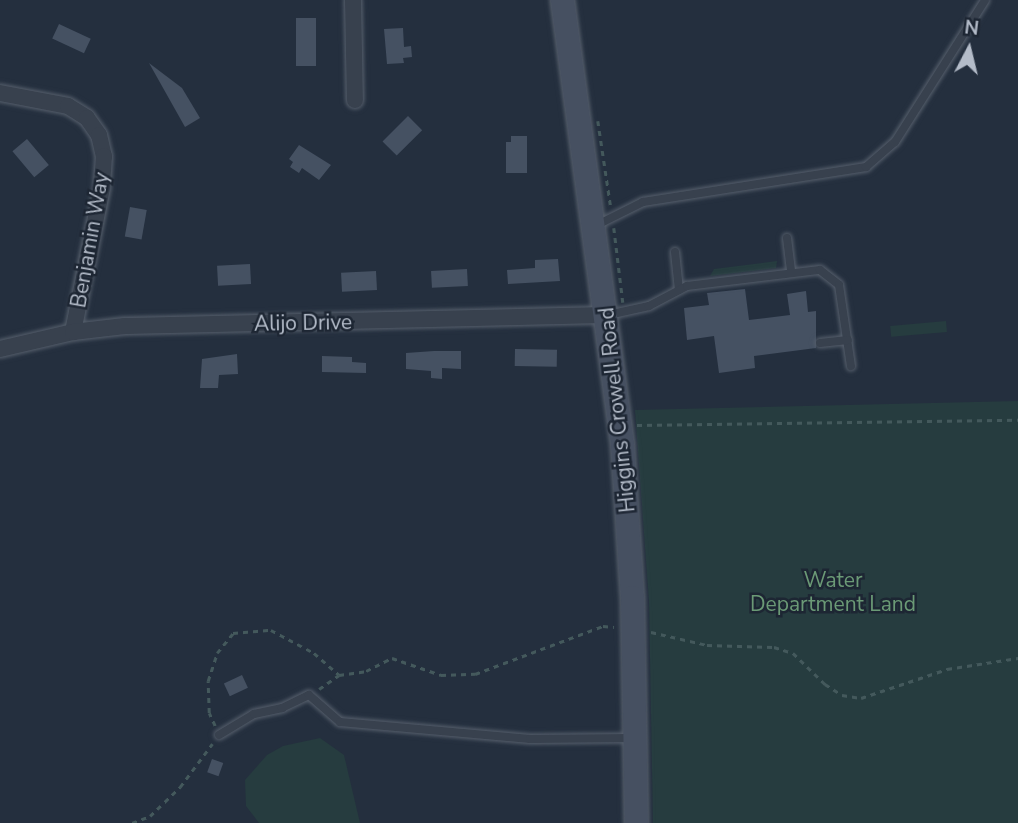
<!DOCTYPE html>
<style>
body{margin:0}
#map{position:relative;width:1018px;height:823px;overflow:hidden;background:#242f3e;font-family:"Nunito Sans",sans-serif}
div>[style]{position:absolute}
.green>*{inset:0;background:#263c3f;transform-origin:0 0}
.building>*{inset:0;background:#455162;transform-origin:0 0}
.path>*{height:2.5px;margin-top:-1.25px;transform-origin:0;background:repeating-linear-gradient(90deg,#44595c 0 5px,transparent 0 10px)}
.roads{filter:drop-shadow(0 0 2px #565f6c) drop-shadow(0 0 2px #565f6c)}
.lane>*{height:8px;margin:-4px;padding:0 4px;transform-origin:4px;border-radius:4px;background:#38414e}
.street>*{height:16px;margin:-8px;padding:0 8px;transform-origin:8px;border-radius:8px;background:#38414e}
.secondary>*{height:23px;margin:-11.5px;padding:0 11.5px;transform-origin:11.5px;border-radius:11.5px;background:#465061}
span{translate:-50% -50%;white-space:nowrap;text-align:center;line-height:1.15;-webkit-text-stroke:5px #1d2633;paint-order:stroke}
.street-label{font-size:21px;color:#b4bcc9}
.park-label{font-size:21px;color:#6b9a76}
.north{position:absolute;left:934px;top:14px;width:70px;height:70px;-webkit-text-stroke:5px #1d2633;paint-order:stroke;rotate:7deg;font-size:19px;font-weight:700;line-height:28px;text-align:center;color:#b4bcc9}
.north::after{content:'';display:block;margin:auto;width:24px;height:32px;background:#b4bcc9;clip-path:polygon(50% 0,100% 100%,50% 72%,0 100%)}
</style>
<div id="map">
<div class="green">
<div style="clip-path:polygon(777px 261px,776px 268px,710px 276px,714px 269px)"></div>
<div style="left:946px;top:321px;width:11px;height:56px;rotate:85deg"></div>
<div style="clip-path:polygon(1018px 401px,1018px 823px,653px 823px,649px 601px,635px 410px)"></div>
<div style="clip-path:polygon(320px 738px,344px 755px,360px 823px,259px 823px,246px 806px,245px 780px,267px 755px,283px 746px)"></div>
</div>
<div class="building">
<div style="left:296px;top:18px;width:20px;height:48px"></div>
<div style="left:59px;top:24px;width:35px;height:16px;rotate:25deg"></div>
<div style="clip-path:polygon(403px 28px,404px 47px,411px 46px,412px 57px,403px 58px,404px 63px,387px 64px,384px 29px)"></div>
<div style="clip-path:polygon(149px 63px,182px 88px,200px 118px,185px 127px)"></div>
<div style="left:408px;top:116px;width:20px;height:36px;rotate:45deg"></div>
<div style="clip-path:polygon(511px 136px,527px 136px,527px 173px,506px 173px,506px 142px,511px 142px)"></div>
<div style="left:27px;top:139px;width:34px;height:19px;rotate:50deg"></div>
<div style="clip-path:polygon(299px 145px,331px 165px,319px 180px,302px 168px,299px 173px,290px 167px,293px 162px,289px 159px)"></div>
<div style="left:130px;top:207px;width:17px;height:30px;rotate:10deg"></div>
<div style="clip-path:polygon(558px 259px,560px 281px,508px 284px,507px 270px,535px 268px,535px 260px)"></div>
<div style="left:250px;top:264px;width:20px;height:33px;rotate:87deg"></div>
<div style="left:467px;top:269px;width:17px;height:36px;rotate:87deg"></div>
<div style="left:376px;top:271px;width:19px;height:35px;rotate:87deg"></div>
<div style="clip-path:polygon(745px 289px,749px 320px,790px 315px,787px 294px,806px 291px,808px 312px,816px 311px,816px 348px,754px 356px,755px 368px,719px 373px,714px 336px,687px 340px,684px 308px,709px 305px,707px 293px)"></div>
<div style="left:515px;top:349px;width:42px;height:17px;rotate:1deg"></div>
<div style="clip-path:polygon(434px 351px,461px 351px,461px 369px,442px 368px,442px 379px,431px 378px,431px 371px,406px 369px,406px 353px)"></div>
<div style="clip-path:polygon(237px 354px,238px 374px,219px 375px,218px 388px,200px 388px,202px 359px)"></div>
<div style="clip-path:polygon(322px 356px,352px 357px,352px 362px,366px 363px,366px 373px,322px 372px)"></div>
<div style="left:242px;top:675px;width:14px;height:20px;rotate:65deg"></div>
<div style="left:212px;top:759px;width:12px;height:14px;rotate:20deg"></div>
</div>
<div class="path">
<div style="left:598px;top:121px;width:88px;rotate:81.5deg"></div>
<div style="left:614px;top:228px;width:75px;rotate:83.1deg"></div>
<div style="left:637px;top:425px;width:381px;rotate:-0.8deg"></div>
<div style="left:651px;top:632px;width:57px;rotate:13.1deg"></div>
<div style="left:707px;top:645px;width:67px;rotate:1.7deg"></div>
<div style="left:774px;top:647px;width:20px;rotate:18deg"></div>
<div style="left:793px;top:653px;width:45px;rotate:44.1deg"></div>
<div style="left:825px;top:684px;width:20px;rotate:33deg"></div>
<div style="left:842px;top:695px;width:19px;rotate:9deg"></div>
<div style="left:861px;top:698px;width:91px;rotate:-18.6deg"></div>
<div style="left:947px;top:669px;width:72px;rotate:-8.8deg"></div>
<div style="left:319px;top:689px;width:24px;rotate:-35deg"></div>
<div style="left:215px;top:726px;width:14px;rotate:-115deg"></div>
<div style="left:209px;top:713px;width:32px;rotate:-92deg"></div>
<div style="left:208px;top:681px;width:29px;rotate:-72deg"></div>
<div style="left:217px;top:653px;width:26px;rotate:-51deg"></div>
<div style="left:233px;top:633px;width:38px;rotate:-5deg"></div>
<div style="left:271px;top:630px;width:49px;rotate:28.1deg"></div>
<div style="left:314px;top:653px;width:33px;rotate:41deg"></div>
<div style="left:339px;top:675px;width:27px;rotate:-8deg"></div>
<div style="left:366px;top:671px;width:29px;rotate:-27deg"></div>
<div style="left:392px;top:658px;width:52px;rotate:19.1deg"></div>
<div style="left:441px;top:675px;width:34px;rotate:-2deg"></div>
<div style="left:475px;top:674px;width:137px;rotate:-20.6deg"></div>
<div style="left:603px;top:626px;width:11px;rotate:5deg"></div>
<div style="left:132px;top:823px;width:19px;rotate:-21deg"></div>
<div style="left:150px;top:816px;width:42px;rotate:-44deg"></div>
<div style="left:180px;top:787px;width:54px;rotate:-53.3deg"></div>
</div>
<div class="roads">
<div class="lane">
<div style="left:595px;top:226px;width:54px;rotate:-26.6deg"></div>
<div style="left:643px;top:202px;width:226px;rotate:-8.9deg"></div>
<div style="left:866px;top:167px;width:38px;rotate:-41deg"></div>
<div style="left:895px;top:142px;width:168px;rotate:-57.6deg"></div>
<div style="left:787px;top:238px;width:34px;rotate:83deg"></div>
<div style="left:675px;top:252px;width:38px;rotate:84deg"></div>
<div style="left:608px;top:315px;width:42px;rotate:-12.4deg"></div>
<div style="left:649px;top:306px;width:43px;rotate:-27.8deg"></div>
<div style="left:687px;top:286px;width:134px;rotate:-6.9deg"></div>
<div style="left:820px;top:270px;width:24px;rotate:38deg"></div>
<div style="left:839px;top:285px;width:82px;rotate:81.6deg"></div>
<div style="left:820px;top:343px;width:28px;rotate:-6deg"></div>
<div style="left:219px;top:735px;width:41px;rotate:-31deg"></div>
<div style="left:254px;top:714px;width:29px;rotate:-12deg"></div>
<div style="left:282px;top:708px;width:30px;rotate:-26deg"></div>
<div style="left:309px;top:695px;width:41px;rotate:41.1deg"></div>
<div style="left:340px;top:722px;width:191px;rotate:5.1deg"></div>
<div style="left:530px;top:739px;width:103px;rotate:-0.6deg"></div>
</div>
<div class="street">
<div style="left:353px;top:0;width:100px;rotate:88.9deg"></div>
<div style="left:0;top:93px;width:69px;rotate:10.8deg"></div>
<div style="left:68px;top:106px;width:22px;rotate:32deg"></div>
<div style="left:87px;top:118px;width:21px;rotate:55deg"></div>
<div style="left:99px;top:135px;width:22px;rotate:77deg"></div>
<div style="left:104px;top:156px;width:32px;rotate:94deg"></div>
<div style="left:102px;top:188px;width:147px;rotate:101.4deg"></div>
<div style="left:0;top:349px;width:75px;rotate:-13.1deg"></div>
<div style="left:73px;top:332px;width:52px;rotate:-6.6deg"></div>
<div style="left:125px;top:326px;width:483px;rotate:-1.3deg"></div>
</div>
<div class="secondary">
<div style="left:562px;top:0;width:448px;rotate:82.3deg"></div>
<div style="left:622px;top:444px;width:153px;rotate:86.3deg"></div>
<div style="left:632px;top:597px;width:226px;rotate:89deg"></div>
</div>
</div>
<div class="street-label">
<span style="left:90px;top:240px;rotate:-80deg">Benjamin Way</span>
<span style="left:303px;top:323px;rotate:-1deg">Alijo Drive</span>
<span style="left:617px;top:410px;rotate:-96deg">Higgins Crowell Road</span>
</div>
<div class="park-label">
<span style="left:833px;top:592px">Water<br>Department Land</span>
</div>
<div class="north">N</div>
</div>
